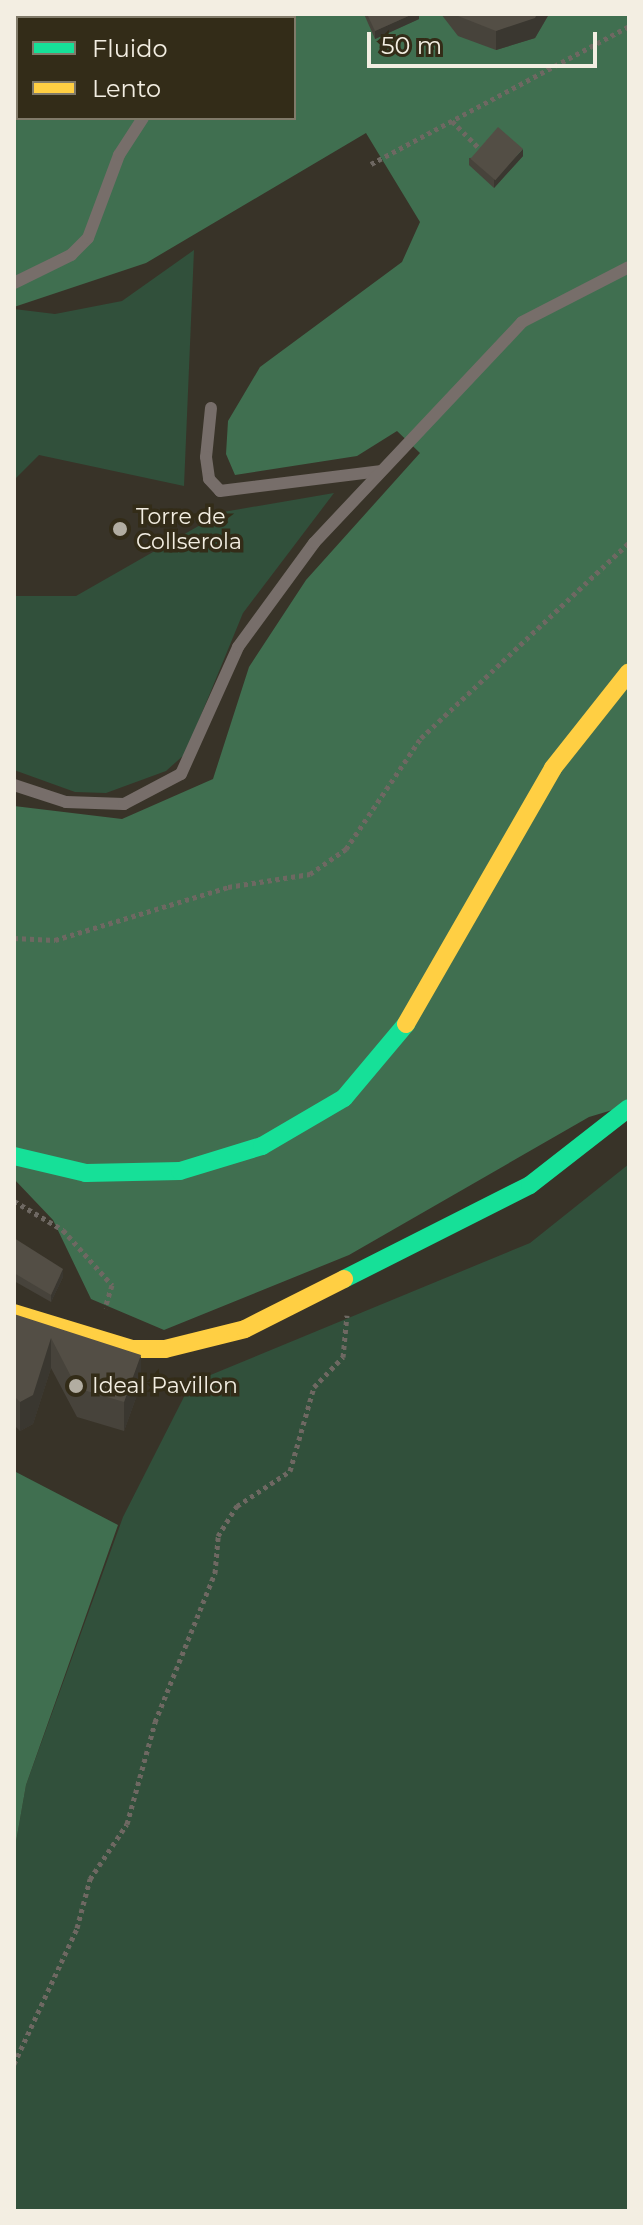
<!DOCTYPE html>
<style>
body{margin:0}
#map{position:relative;width:643px;height:2225px;overflow:hidden;background:#383328;font-family:Montserrat,sans-serif}
div>[style]{position:absolute}
.green>*{inset:0;background:#31503b}
.forest>*{inset:0;background:#406f50}
.path>*{height:5px;margin-top:-2.5px;transform-origin:0;background:repeating-linear-gradient(90deg,#6e6862 0 4px,transparent 0 8px)}
.lane>*{height:12px;margin:-6px;padding:0 6px;transform-origin:6px;border-radius:6px;background:#776e6a}
.fast>*{height:18px;margin:-9px;padding:0 9px;transform-origin:9px;border-radius:9px;background:#16e098}
.slow>*{height:18px;margin:-9px;padding:0 9px;transform-origin:9px;border-radius:9px;background:#ffcf43}
.wall>*{inset:0;background:#47433b}
.shaded-wall>*{inset:0;background:#3a3730}
.building>*{inset:0;background:#534e45;transform-origin:0 0}
.dots>*{width:22px;height:22px;translate:-50% -50%;box-sizing:border-box;border:4px solid #332c18;border-radius:50%}
span{translate:-50% -50%;white-space:nowrap;text-align:center;line-height:1.15;-webkit-text-stroke:7px #332c18;paint-order:stroke}
.poi-label{font-size:22px;color:#f3eee2}
.left{translate:0 -50%;text-align:left}
.frame{position:absolute;inset:0;border:16px solid #f3eee2;pointer-events:none}
.legend{position:absolute;left:16px;top:16px;width:280px;height:104px;box-sizing:border-box;background:#332c18;border:2px solid #807a69;margin:0;padding:10px 14px;list-style:none;font-size:24px;color:#f3eee2}
.legend li{display:flex;align-items:center;gap:16px;height:40px}
.legend b{width:40px;border:2px solid #807a69}
.scale{position:absolute;left:367px;top:32px;width:230px;height:36px;box-sizing:border-box;border:4px solid #f3eee2;border-top:0;padding-left:10px;font-size:24px;line-height:28px;white-space:nowrap;color:#f3eee2;-webkit-text-stroke:6px #332c18;paint-order:stroke}
</style>
<div id="map">
<div class="green">
<div style="clip-path:polygon(194px 250px,184px 486px,39px 455px,14px 480px,14px 309px,55px 314px,122px 301px)"></div>
<div style="clip-path:polygon(334px 493px,243px 613px,185px 754px,166px 771px,106px 793px,75px 792px,14px 770px,14px 596px,76px 596px,223px 512px)"></div>
<div style="clip-path:polygon(629px 1164px,629px 2211px,14px 2211px,14px 1853px,26px 1785px,123px 1517px,191px 1383px,530px 1243px)"></div>
</div>
<div class="forest">
<div style="clip-path:polygon(evenodd,14px 14px,629px 14px,629px 1105px,589px 1117px,349px 1255px,164px 1330px,91px 1299px,53px 1220px,14px 1179px,14px 806px,122px 819px,213px 779px,249px 667px,306px 580px,420px 453px,397px 431px,357px 456px,235px 475px,226px 454px,228px 421px,260px 367px,402px 262px,420px 222px,366px 133px,146px 263px,14px 307px,14px 14px,18px 18px,294px 18px,294px 118px,18px 118px,18px 18px)"></div>
<div style="clip-path:polygon(14px 1471px,118px 1525px,26px 1785px,14px 1853px)"></div>
</div>
<div class="path">
<div style="left:20px;top:18px;width:5px;rotate:-53deg"></div>
<div style="left:14px;top:26px;width:6px;rotate:-51deg"></div>
<div style="left:452px;top:121px;width:42px;rotate:45deg"></div>
<div style="left:371px;top:164px;width:293px;rotate:-28.1deg"></div>
<div style="left:14px;top:938px;width:41px;rotate:2.8deg"></div>
<div style="left:55px;top:940px;width:181px;rotate:-17deg"></div>
<div style="left:228px;top:887px;width:83px;rotate:-9deg"></div>
<div style="left:310px;top:874px;width:44px;rotate:-34.8deg"></div>
<div style="left:346px;top:849px;width:134px;rotate:-56deg"></div>
<div style="left:421px;top:738px;width:285px;rotate:-43.2deg"></div>
<div style="left:14px;top:1201px;width:57px;rotate:30.6deg"></div>
<div style="left:63px;top:1230px;width:74px;rotate:48.3deg"></div>
<div style="left:112px;top:1285px;width:24px;rotate:107deg"></div>
<div style="left:14px;top:2064px;width:150px;rotate:-65.1deg"></div>
<div style="left:77px;top:1928px;width:51px;rotate:-75.1deg"></div>
<div style="left:90px;top:1879px;width:66px;rotate:-56.1deg"></div>
<div style="left:127px;top:1824px;width:106px;rotate:-74.6deg"></div>
<div style="left:155px;top:1722px;width:161px;rotate:-68.1deg"></div>
<div style="left:215px;top:1573px;width:37px;rotate:-85deg"></div>
<div style="left:218px;top:1536px;width:36px;rotate:-58deg"></div>
<div style="left:237px;top:1506px;width:64px;rotate:-33.4deg"></div>
<div style="left:290px;top:1471px;width:87px;rotate:-74.1deg"></div>
<div style="left:314px;top:1387px;width:42px;rotate:-46deg"></div>
<div style="left:343px;top:1357px;width:42px;rotate:-84.6deg"></div>
</div>
<div class="lane">
<div style="left:251px;top:18px;width:7px;rotate:-34deg"></div>
<div style="left:14px;top:283px;width:64px;rotate:-26.2deg"></div>
<div style="left:71px;top:255px;width:24px;rotate:-45deg"></div>
<div style="left:88px;top:238px;width:89px;rotate:-69.5deg"></div>
<div style="left:119px;top:155px;width:44px;rotate:-57deg"></div>
<div style="left:211px;top:408px;width:49px;rotate:95.8deg"></div>
<div style="left:206px;top:457px;width:22px;rotate:82deg"></div>
<div style="left:209px;top:479px;width:16px;rotate:47deg"></div>
<div style="left:220px;top:491px;width:161px;rotate:-7.1deg"></div>
<div style="left:14px;top:785px;width:55px;rotate:18.1deg"></div>
<div style="left:66px;top:802px;width:58px;rotate:2deg"></div>
<div style="left:124px;top:804px;width:64px;rotate:-27.8deg"></div>
<div style="left:181px;top:774px;width:139px;rotate:-65.8deg"></div>
<div style="left:238px;top:647px;width:129px;rotate:-53.8deg"></div>
<div style="left:314px;top:543px;width:303px;rotate:-46.7deg"></div>
<div style="left:522px;top:322px;width:120px;rotate:-27.2deg"></div>
</div>
<div class="fast">
<div style="left:14px;top:1156px;width:74px;rotate:13.3deg"></div>
<div style="left:86px;top:1173px;width:94px;rotate:-1.2deg"></div>
<div style="left:180px;top:1171px;width:86px;rotate:-17deg"></div>
<div style="left:262px;top:1146px;width:95px;rotate:-30.3deg"></div>
<div style="left:344px;top:1098px;width:97px;rotate:-50deg"></div>
<div style="left:344px;top:1279px;width:208px;rotate:-26.8deg"></div>
<div style="left:530px;top:1185px;width:125px;rotate:-37.9deg"></div>
</div>
<div class="slow">
<div style="left:406px;top:1024px;width:295px;rotate:-60.1deg"></div>
<div style="left:553px;top:768px;width:122px;rotate:-51.6deg"></div>
<div style="left:14px;top:1313px;width:123px;rotate:17deg"></div>
<div style="left:132px;top:1349px;width:33px"></div>
<div style="left:165px;top:1349px;width:82px;rotate:-14deg"></div>
<div style="left:245px;top:1329px;width:111px;rotate:-26.8deg"></div>
</div>
<div class="wall">
<div style="clip-path:polygon(364px 14px,419px 14px,419px 19px,375px 39px)"></div>
<div style="clip-path:polygon(441px 14px,549px 14px,535px 38px,496px 50px,458px 36px)"></div>
<div style="clip-path:polygon(523px 156px,494px 188px,469px 165px,469px 158px)"></div>
<div style="clip-path:polygon(14px 1238px,63px 1277px,51px 1302px,14px 1281px)"></div>
<div style="clip-path:polygon(14px 1314px,141px 1384px,124px 1431px,77px 1417px,51px 1368px,33px 1424px,20px 1431px,14px 1425px)"></div>
</div>
<div class="shaded-wall">
<div style="clip-path:polygon(413px 14px,419px 14px,419px 19px,375px 39px,375px 31px)"></div>
<div style="clip-path:polygon(537px 14px,549px 14px,535px 38px,496px 50px,496px 31px)"></div>
<div style="clip-path:polygon(523px 149px,523px 156px,494px 188px,494px 180px)"></div>
<div style="clip-path:polygon(63px 1269px,63px 1277px,51px 1302px,51px 1295px)"></div>
<div style="clip-path:polygon(51px 1338px,51px 1368px,33px 1424px,20px 1431px,20px 1402px)"></div>
<div style="clip-path:polygon(141px 1355px,141px 1384px,124px 1431px,124px 1402px)"></div>
</div>
<div class="building">
<div style="clip-path:polygon(367px 14px,413px 14px,375px 31px)"></div>
<div style="clip-path:polygon(457px 14px,537px 14px,535px 18px,496px 31px,458px 16px)"></div>
<div style="left:498px;top:127px;width:33px;height:42px;rotate:41deg"></div>
<div style="clip-path:polygon(14px 1238px,63px 1269px,51px 1295px,14px 1273px)"></div>
<div style="clip-path:polygon(14px 1314px,141px 1355px,124px 1402px,77px 1388px,51px 1338px,33px 1395px,20px 1402px,14px 1396px)"></div>
</div>
<div class="dots">
<div style="left:120px;top:529px;background:#b2ada1"></div>
<div style="left:76px;top:1386px;background:#b2ada1"></div>
</div>
<div class="poi-label">
<span class="left" style="left:136px;top:529px">Torre de<br>Collserola</span>
<span class="left" style="left:92px;top:1386px">Ideal Pavillon</span>
</div>
<div class="frame"></div>
<ul class="legend">
<li><b style="height:10px;background:#16e098"></b>Fluido</li>
<li><b style="height:10px;background:#ffcf43"></b>Lento</li>
</ul>
<div class="scale">50 m</div>
</div>
